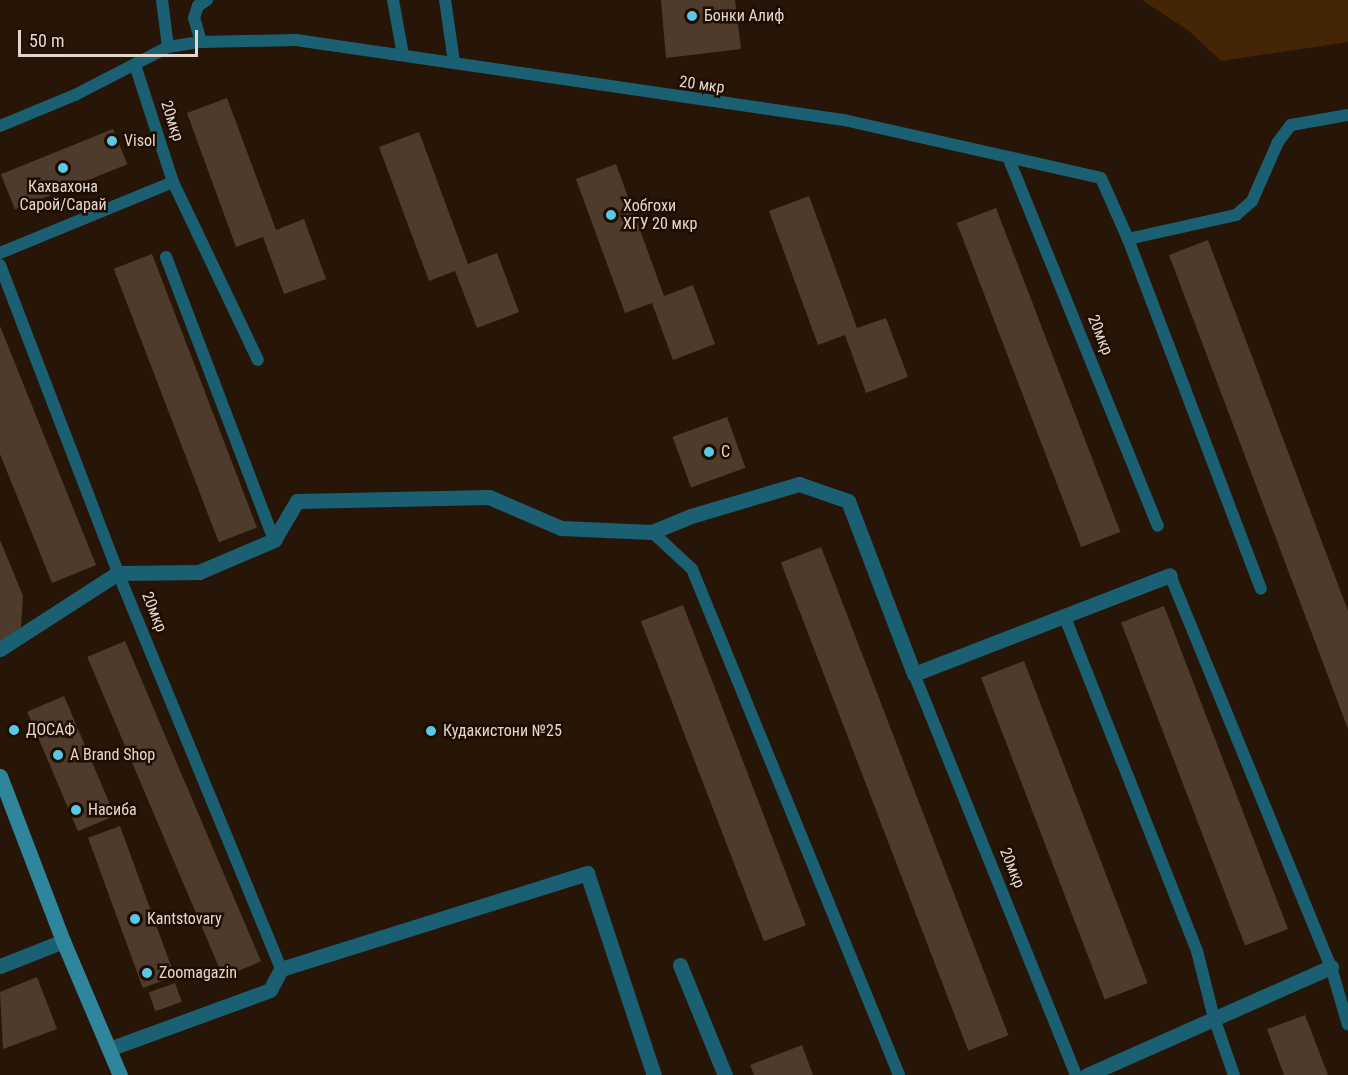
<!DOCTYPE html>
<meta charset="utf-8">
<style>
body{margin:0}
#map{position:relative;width:1348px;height:1075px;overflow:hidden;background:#271607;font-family:"Roboto Condensed",sans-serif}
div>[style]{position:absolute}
.green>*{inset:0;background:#442506}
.building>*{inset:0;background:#4e3b2b;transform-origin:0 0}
.service>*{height:12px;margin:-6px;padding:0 6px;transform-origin:6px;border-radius:6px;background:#1a6072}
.minor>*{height:15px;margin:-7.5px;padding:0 7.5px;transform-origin:7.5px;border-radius:7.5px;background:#1a6072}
.secondary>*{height:15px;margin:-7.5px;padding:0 7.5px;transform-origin:7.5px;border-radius:7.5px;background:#2e859c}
.dots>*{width:16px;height:16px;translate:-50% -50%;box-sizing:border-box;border:3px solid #1e0d01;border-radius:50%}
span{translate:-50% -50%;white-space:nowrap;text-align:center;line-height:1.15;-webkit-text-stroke:5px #1e0d01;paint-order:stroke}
.poi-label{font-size:16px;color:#e3d7cd}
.left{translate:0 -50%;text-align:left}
.street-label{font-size:16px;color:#e3d7cd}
.scale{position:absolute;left:18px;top:30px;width:180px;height:27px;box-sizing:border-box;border:3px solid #e3d7cd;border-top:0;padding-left:8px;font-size:18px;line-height:21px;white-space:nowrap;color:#e3d7cd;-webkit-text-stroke:4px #1e0d01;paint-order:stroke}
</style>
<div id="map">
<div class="green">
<div style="clip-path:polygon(1142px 0,1348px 0,1348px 42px,1221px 61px,1189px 31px)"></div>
</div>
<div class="building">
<div style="clip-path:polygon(661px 0,735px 0,741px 49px,666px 58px)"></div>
<div style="clip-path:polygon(227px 98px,276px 230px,304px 219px,326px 279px,284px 294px,263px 237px,236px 247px,187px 113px)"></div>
<div style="left:113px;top:129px;width:38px;height:121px;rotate:68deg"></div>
<div style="clip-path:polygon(419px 132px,468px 264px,497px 253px,519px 312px,477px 328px,455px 271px,429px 281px,379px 147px)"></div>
<div style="clip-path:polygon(616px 164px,664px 296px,693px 285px,715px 344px,673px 360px,652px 303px,625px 313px,576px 179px)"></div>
<div style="clip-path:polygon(809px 196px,857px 328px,886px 318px,908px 377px,866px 393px,845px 335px,818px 345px,769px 211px)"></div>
<div style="left:996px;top:208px;width:347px;height:42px;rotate:69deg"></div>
<div style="clip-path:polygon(1208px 240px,1348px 611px,1348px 729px,1169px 255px)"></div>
<div style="left:152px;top:254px;width:293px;height:41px;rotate:69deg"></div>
<div style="clip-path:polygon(0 326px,96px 565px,52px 583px,0 454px)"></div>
<div style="left:727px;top:417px;width:54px;height:58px;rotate:70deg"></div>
<div style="clip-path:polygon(0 540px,23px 596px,21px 627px,0 646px)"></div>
<div style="left:821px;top:547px;width:523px;height:43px;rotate:69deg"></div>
<div style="left:683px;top:605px;width:343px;height:45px;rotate:69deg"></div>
<div style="left:1164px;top:606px;width:346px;height:46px;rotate:69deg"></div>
<div style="left:125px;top:641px;width:348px;height:41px;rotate:67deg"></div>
<div style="left:1024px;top:661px;width:345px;height:46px;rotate:69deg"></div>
<div style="left:64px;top:696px;width:130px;height:40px;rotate:67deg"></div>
<div style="left:120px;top:826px;width:160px;height:34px;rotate:70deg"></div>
<div style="clip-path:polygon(37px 977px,57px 1029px,3px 1049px,0 992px)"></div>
<div style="left:175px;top:983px;width:20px;height:28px;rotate:70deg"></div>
<div style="clip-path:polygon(1305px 1015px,1328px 1075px,1284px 1075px,1267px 1029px)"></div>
<div style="clip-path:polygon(802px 1045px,813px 1075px,754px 1075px,750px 1065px)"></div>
</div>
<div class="service">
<div style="left:162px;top:0;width:47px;rotate:82.7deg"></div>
<div style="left:393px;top:0;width:56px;rotate:79.7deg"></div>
<div style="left:445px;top:0;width:63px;rotate:81.7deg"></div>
<div style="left:201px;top:42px;width:25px;rotate:-106deg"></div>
<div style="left:194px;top:18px;width:13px;rotate:-72deg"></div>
<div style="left:198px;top:6px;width:11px;rotate:-34deg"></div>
<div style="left:135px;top:65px;width:123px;rotate:72deg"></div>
<div style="left:173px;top:182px;width:197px;rotate:64.5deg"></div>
<div style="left:0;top:126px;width:81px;rotate:-22.5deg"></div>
<div style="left:75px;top:95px;width:105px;rotate:-27.3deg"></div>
<div style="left:168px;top:47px;width:33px;rotate:-9deg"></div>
<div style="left:201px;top:42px;width:95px;rotate:-1.2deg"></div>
<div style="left:296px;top:40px;width:554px;rotate:8.31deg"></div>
<div style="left:844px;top:120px;width:263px;rotate:12.7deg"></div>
<div style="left:1101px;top:178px;width:67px;rotate:66.1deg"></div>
<div style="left:1128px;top:239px;width:374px;rotate:69.2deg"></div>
<div style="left:1008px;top:157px;width:398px;rotate:67.9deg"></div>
<div style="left:1128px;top:239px;width:111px;rotate:-12.5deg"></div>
<div style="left:1236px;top:215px;width:21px;rotate:-41deg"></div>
<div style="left:1252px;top:201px;width:64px;rotate:-66.2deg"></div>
<div style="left:1278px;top:142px;width:21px;rotate:-53deg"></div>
<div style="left:1291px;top:125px;width:58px;rotate:-10deg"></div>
<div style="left:0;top:253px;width:187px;rotate:-22.3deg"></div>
<div style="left:166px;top:257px;width:303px;rotate:69.1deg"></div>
<div style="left:0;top:265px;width:330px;rotate:69deg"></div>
<div style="left:118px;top:573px;width:428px;rotate:67.6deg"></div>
<div style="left:652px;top:532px;width:54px;rotate:42.8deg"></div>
<div style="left:692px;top:569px;width:547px;rotate:67.75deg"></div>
<div style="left:1170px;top:575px;width:424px;rotate:67.7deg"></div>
<div style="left:1331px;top:967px;width:60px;rotate:73.7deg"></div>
<div style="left:1064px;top:615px;width:361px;rotate:68.4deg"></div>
<div style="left:1197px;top:951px;width:69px;rotate:75.8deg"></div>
<div style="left:1214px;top:1018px;width:60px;rotate:70.7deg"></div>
<div style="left:914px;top:674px;width:432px;rotate:68deg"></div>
</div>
<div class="minor">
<div style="left:0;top:649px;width:140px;rotate:-32.8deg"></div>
<div style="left:118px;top:573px;width:81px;rotate:-0.7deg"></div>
<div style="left:199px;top:572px;width:82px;rotate:-23.1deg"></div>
<div style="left:274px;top:540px;width:45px;rotate:-59.5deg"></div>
<div style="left:297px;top:501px;width:192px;rotate:-1.2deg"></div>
<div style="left:489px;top:497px;width:78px;rotate:23.3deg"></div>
<div style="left:561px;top:528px;width:91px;rotate:2.5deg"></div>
<div style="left:652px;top:532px;width:42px;rotate:-22.3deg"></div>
<div style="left:691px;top:516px;width:113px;rotate:-16.5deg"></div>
<div style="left:799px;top:484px;width:52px;rotate:19.1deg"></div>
<div style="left:848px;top:501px;width:185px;rotate:69.1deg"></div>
<div style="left:914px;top:674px;width:274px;rotate:-21.1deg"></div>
<div style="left:680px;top:965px;width:119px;rotate:67.8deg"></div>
<div style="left:0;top:966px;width:68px;rotate:-21.6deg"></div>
<div style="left:109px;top:1049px;width:171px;rotate:-20.1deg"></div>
<div style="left:270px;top:990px;width:24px;rotate:-62deg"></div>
<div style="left:281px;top:969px;width:321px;rotate:-17.4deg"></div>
<div style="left:587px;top:873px;width:213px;rotate:71.7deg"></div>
<div style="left:1087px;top:1075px;width:267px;rotate:-23.9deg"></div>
</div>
<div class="secondary">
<div style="left:0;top:776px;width:177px;rotate:69.1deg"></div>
<div style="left:63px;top:941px;width:146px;rotate:67deg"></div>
</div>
<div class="dots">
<div style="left:692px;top:16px;background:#5ac8e6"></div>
<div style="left:112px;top:141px;background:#5ac8e6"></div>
<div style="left:63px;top:168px;background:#5ac8e6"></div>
<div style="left:611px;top:215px;background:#5ac8e6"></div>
<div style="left:709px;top:452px;background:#5ac8e6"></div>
<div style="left:14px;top:730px;background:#5ac8e6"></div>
<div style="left:431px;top:731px;background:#5ac8e6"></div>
<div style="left:58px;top:755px;background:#5ac8e6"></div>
<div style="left:76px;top:810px;background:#5ac8e6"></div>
<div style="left:135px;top:919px;background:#5ac8e6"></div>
<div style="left:147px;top:973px;background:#5ac8e6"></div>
</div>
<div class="poi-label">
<span class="left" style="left:704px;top:16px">Бонки Алиф</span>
<span class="left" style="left:124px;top:141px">Visol</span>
<span style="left:63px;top:196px">Кахвахона<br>Сарой/Сарай</span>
<span class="left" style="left:623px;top:215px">Хобгохи<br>ХГУ 20 мкр</span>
<span class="left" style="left:721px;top:452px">С</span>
<span class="left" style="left:26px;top:730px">ДОСАФ</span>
<span class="left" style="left:443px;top:731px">Кудакистони №25</span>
<span class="left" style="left:70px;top:755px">A Brand Shop</span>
<span class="left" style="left:88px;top:810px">Насиба</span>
<span class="left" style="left:147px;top:919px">Kantstovary</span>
<span class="left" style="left:159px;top:973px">Zoomagazin</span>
</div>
<div class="street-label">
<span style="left:702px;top:85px;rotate:8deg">20 мкр</span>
<span style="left:172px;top:121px;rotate:72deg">20мкр</span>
<span style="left:1100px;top:335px;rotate:68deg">20мкр</span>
<span style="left:154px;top:612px;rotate:68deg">20мкр</span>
<span style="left:1012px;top:868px;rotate:68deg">20мкр</span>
</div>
<div class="scale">50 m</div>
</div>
